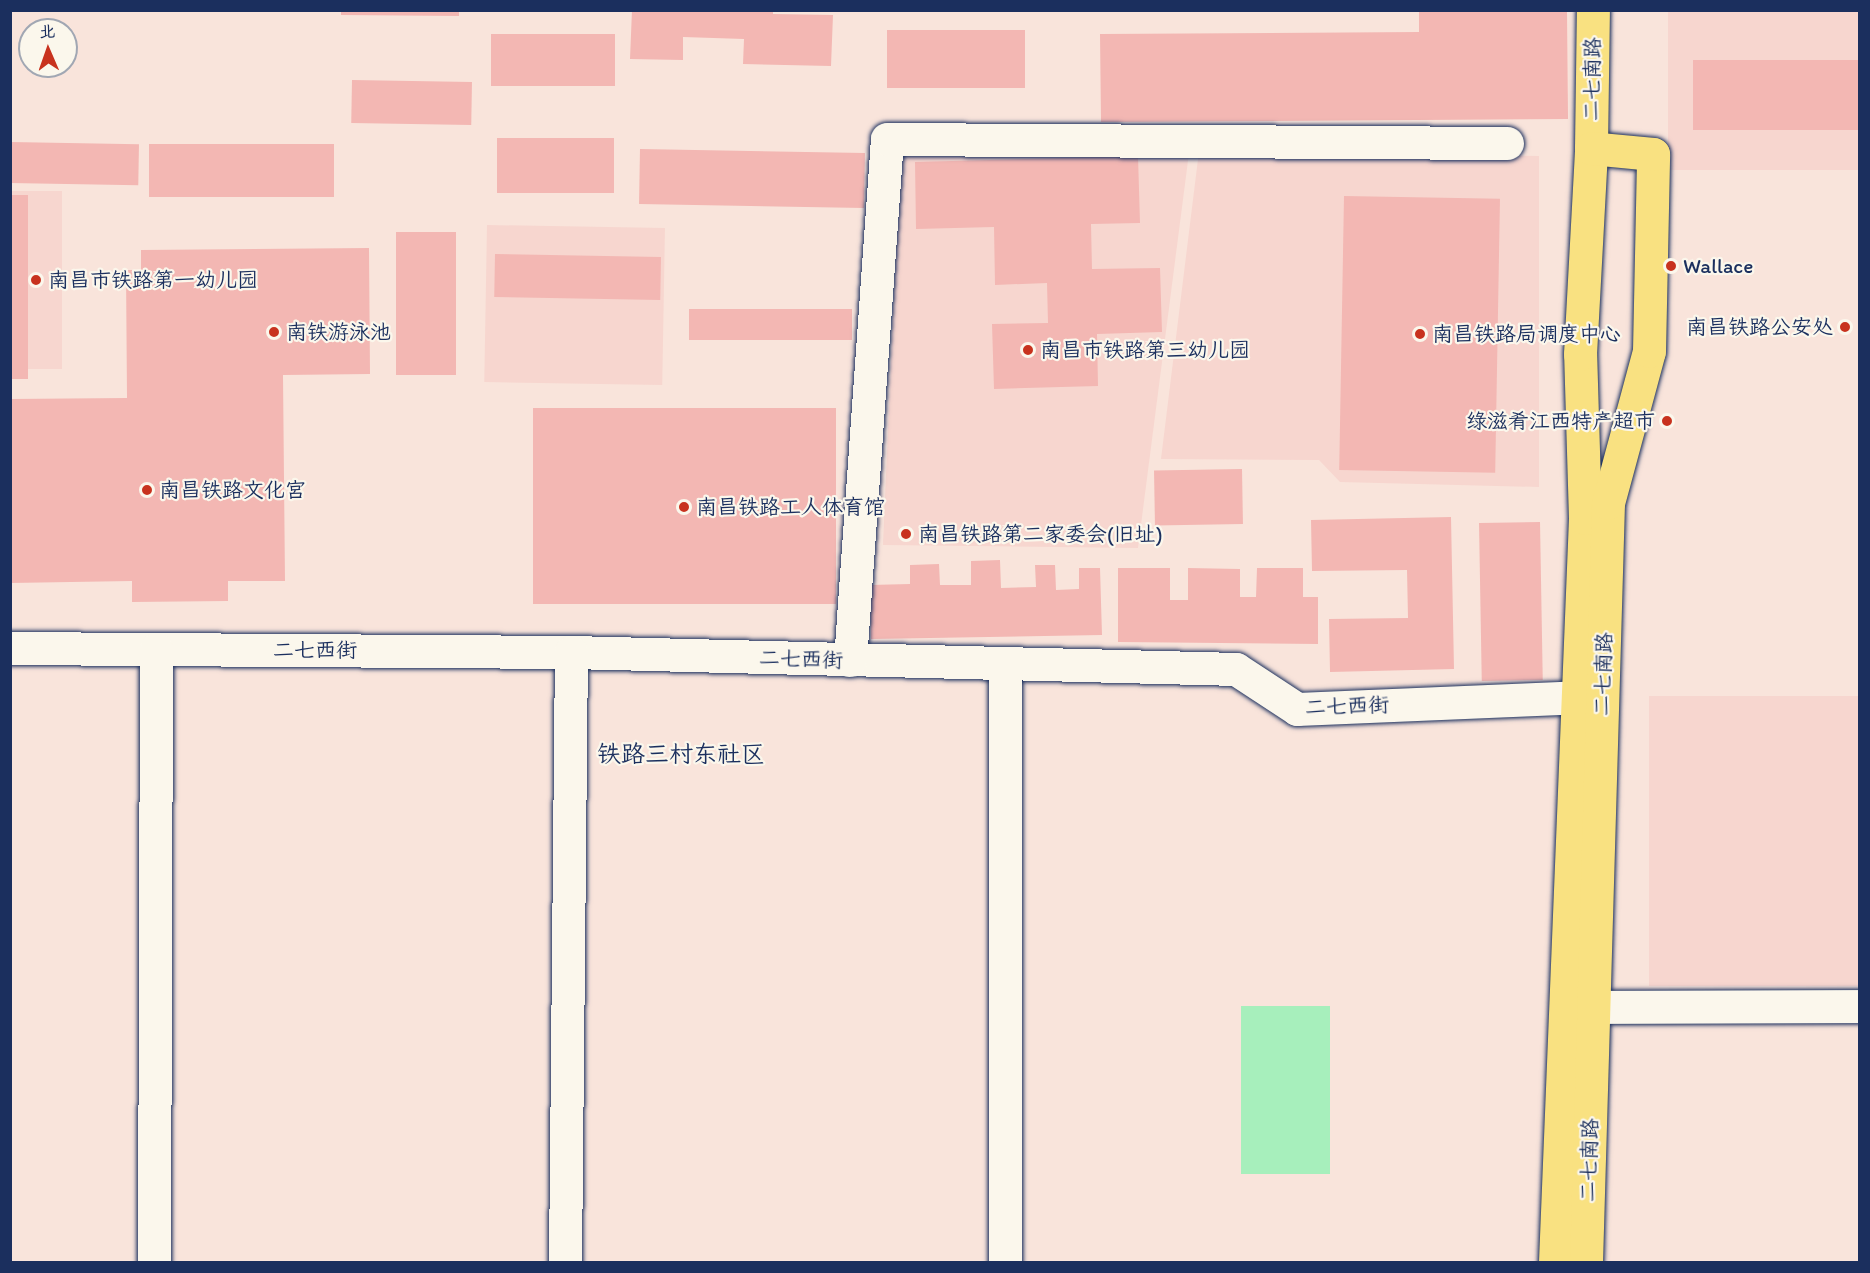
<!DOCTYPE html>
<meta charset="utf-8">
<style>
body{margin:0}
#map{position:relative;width:1870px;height:1273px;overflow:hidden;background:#f9e4db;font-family:Itim,"LXGW WenKai TC",sans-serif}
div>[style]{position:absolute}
.built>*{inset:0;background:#f7d6cf;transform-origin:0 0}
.green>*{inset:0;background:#a7efbc;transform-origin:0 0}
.building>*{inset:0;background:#f3b7b3;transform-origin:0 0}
.roads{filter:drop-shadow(0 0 2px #1b2f5e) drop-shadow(0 0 2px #1b2f5e)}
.minor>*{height:33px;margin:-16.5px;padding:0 16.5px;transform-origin:16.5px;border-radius:16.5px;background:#fbf7ec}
.major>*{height:33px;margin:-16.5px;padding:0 16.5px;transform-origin:16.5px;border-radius:16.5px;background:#f9e181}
.dots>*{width:16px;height:16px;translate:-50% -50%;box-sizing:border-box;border:3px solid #fbf7ec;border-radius:50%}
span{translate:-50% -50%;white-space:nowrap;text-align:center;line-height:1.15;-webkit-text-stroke:4.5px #fbf7ec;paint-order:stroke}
.street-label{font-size:21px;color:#1b2f5e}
.poi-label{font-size:21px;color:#1b2f5e}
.left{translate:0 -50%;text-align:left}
.right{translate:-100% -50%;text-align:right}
.quarter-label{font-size:24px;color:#1b2f5e}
.frame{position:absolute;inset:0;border:12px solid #1b2f5e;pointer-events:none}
.north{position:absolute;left:18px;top:18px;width:60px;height:60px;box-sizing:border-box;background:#fbf7ec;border:2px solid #a1a7b3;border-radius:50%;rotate:358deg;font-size:16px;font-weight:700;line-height:24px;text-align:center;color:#1b2f5e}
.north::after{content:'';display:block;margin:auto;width:21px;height:27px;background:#c8321e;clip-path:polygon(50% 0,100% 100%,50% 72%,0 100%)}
</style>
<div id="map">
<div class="built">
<div style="left:1668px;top:11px;width:191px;height:159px"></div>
<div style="clip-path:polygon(1199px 151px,1539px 156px,1539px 487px,1340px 482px,1319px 460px,1161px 459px)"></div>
<div style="clip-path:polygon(1189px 153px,1138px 548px,883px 545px,900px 155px)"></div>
<div style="left:11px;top:191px;width:51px;height:178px"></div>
<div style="left:487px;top:225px;width:178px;height:157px;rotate:1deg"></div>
<div style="left:1649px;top:696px;width:210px;height:290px"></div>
</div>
<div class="green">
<div style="left:1330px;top:1006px;width:168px;height:89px;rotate:90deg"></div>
</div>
<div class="building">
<div style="clip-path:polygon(341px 10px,459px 10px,459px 16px,341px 15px)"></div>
<div style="clip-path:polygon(632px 10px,773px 10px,773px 14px,833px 15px,831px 66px,743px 64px,744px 39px,683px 37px,683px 60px,630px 59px)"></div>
<div style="clip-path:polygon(1419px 10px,1567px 10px,1568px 119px,1101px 122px,1100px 34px,1419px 32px)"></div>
<div style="left:1025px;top:30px;width:58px;height:138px;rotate:90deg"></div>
<div style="left:491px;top:34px;width:124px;height:52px"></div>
<div style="left:1693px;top:60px;width:167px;height:70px"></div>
<div style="left:352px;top:80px;width:120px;height:43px;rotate:1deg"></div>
<div style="left:614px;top:138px;width:55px;height:117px;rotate:90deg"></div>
<div style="left:10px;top:142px;width:129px;height:41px;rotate:1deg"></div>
<div style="left:334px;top:144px;width:53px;height:185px;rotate:90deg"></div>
<div style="left:640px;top:149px;width:225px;height:55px;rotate:1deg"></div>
<div style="clip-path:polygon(1138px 156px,1140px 223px,1091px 224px,1092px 269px,1160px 268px,1162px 332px,1097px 334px,1098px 386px,994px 389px,992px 324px,1048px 323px,1047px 283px,995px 285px,994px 227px,916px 229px,915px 162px)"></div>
<div style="left:10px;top:195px;width:18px;height:184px"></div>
<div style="left:1344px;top:196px;width:156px;height:274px;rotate:1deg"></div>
<div style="left:396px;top:232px;width:60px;height:143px"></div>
<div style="clip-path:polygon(369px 248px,370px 374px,283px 375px,285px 581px,228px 581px,228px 601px,132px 602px,132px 581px,10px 583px,10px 399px,127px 398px,126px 270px,141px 270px,141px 250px)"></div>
<div style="left:495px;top:254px;width:166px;height:43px;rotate:1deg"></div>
<div style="left:852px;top:309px;width:31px;height:163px;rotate:90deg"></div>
<div style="left:533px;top:408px;width:303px;height:196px"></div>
<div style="left:1242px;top:469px;width:55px;height:88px;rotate:89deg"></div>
<div style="clip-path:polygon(1451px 517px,1454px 669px,1330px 672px,1329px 619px,1408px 618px,1407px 570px,1312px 571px,1311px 520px)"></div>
<div style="left:1540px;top:522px;width:158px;height:61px;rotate:89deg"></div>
<div style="clip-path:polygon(1000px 560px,1001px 588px,1036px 587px,1035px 565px,1055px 565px,1056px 590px,1079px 589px,1079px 568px,1100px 568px,1102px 635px,871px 639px,870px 585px,910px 584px,910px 565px,939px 564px,940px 585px,971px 585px,971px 561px)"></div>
<div style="clip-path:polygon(1118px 568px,1170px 568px,1170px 600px,1188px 600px,1188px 568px,1240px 569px,1240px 597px,1256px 597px,1257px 568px,1303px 568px,1303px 597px,1318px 597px,1318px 644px,1118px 642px)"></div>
</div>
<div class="roads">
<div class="minor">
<div style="left:10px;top:648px;width:561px;rotate:0.41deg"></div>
<div style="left:571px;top:652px;width:665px;rotate:1.46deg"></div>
<div style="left:1236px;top:669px;width:73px;rotate:33.3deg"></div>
<div style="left:1297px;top:709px;width:281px;rotate:-2.4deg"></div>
<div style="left:850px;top:660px;width:522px;rotate:-85.94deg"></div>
<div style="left:887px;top:139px;width:620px;rotate:0.37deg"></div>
<div style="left:1593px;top:1007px;width:267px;rotate:-0.2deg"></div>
<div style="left:154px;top:1262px;width:613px;rotate:-89.81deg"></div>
<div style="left:565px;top:1262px;width:610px;rotate:-89.44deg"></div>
<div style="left:1005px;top:1262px;width:597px;rotate:-90deg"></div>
</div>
<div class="major">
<div style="left:1555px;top:1262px;width:745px;rotate:-87.69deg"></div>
<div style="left:1585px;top:518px;width:164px;rotate:-91.7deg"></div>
<div style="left:1580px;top:354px;width:206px;rotate:-86.9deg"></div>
<div style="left:1591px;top:148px;width:138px;rotate:-89.2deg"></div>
<div style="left:1586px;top:1262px;width:759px;rotate:-88.34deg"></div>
<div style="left:1608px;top:503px;width:157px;rotate:-74.9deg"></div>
<div style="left:1649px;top:351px;width:197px;rotate:-88.8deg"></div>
<div style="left:1653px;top:154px;width:62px;rotate:-174.5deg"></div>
</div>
</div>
<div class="dots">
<div style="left:1671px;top:266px;background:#c8321e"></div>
<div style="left:36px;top:280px;background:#c8321e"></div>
<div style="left:1845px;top:327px;background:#c8321e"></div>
<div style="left:274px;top:332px;background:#c8321e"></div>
<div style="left:1420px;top:334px;background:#c8321e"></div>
<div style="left:1028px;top:350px;background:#c8321e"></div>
<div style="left:1667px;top:421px;background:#c8321e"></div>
<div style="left:147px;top:490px;background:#c8321e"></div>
<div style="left:684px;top:507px;background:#c8321e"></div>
<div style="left:906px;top:534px;background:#c8321e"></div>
</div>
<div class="street-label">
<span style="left:1592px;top:79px;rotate:-89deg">二七南路</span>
<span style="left:315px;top:650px">二七西街</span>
<span style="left:801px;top:659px;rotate:2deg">二七西街</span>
<span style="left:1603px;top:674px;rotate:-88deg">二七南路</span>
<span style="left:1347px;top:706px;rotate:-2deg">二七西街</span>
<span style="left:1589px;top:1160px;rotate:-88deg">二七南路</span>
</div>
<div class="poi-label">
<span class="left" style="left:1683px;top:266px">Wallace</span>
<span class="left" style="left:48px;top:280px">南昌市铁路第一幼儿园</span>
<span class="right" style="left:1833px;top:327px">南昌铁路公安处</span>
<span class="left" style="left:286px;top:332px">南铁游泳池</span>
<span class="left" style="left:1432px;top:334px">南昌铁路局调度中心</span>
<span class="left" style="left:1040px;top:350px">南昌市铁路第三幼儿园</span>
<span class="right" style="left:1655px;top:421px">绿滋肴江西特产超市</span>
<span class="left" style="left:159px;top:490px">南昌铁路文化宫</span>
<span class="left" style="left:696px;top:507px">南昌铁路工人体育馆</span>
<span class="left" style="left:918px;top:534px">南昌铁路第二家委会(旧址)</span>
</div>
<div class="quarter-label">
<span style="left:681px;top:754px">铁路三村东社区</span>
</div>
<div class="frame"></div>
<div class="north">北</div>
</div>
